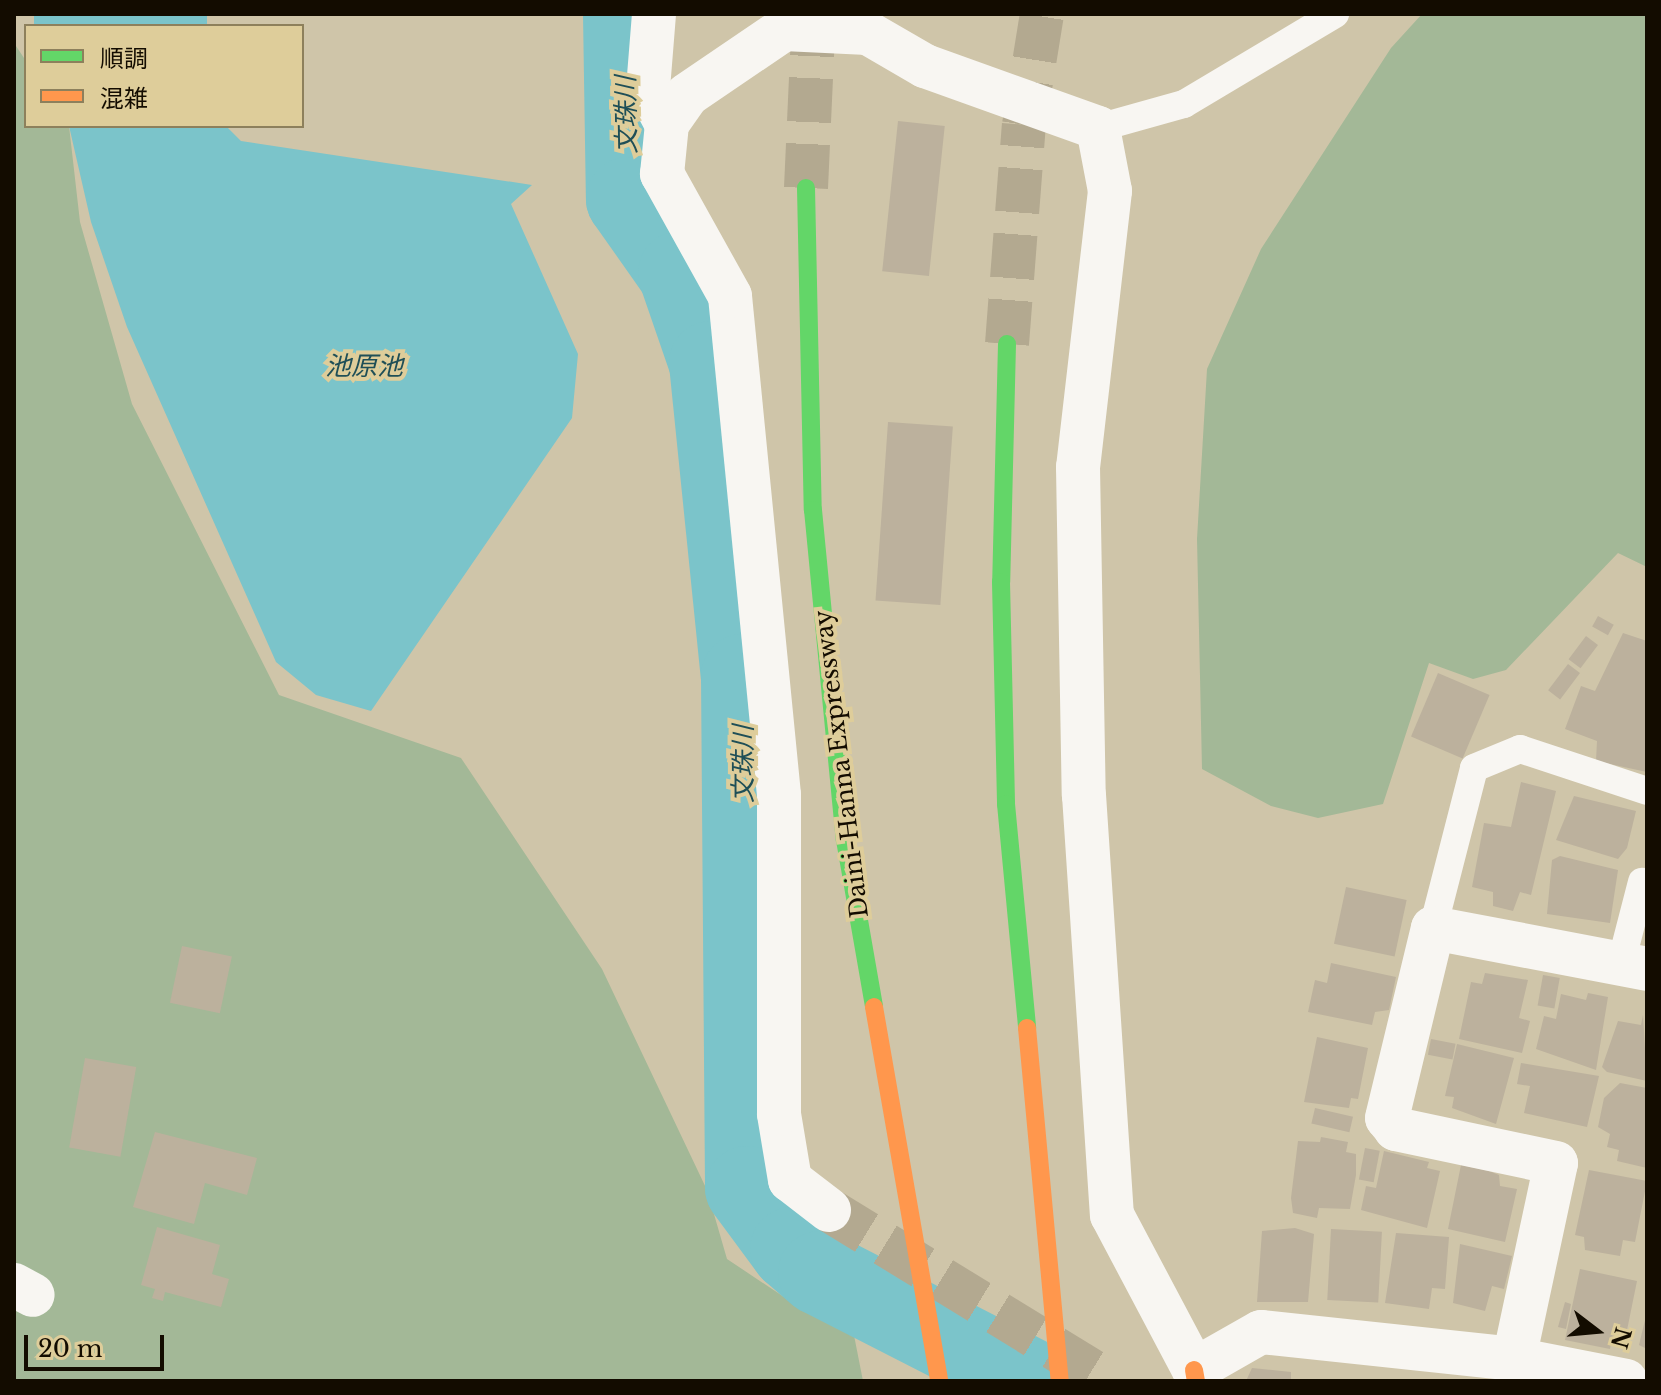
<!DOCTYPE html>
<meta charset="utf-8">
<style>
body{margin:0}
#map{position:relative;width:1661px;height:1395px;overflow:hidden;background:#cfc5a9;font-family:"Libre Baskerville","Noto Sans JP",serif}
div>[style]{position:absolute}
.green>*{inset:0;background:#a3b897}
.water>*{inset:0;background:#7bc4ca;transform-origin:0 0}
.river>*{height:84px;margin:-42px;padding:0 42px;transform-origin:42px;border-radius:42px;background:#7bc4ca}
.building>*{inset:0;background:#bcb19d;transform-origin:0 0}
.street-tunnel>*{height:44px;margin-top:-22px;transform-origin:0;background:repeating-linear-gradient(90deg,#b3a990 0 44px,transparent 0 66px)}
.highway-tunnel>*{height:44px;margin-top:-22px;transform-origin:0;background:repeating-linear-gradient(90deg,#b3a990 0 44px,transparent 0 66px)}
.lane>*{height:28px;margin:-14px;padding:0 14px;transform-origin:14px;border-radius:14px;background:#f8f6f2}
.street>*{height:44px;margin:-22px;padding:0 22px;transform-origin:22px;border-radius:22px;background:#f8f6f2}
.fast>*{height:18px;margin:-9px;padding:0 9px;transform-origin:9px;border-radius:9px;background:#63d668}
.slow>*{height:18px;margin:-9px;padding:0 9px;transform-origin:9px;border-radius:9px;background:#ff974d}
span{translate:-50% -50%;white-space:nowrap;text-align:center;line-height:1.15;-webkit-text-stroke:8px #decd9a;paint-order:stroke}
.street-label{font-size:24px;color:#130c00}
.water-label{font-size:26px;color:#1f4f57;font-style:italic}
.frame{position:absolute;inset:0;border:16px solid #130c00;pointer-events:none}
.legend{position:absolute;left:24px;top:24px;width:280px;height:104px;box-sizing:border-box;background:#decd9a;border:2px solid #8d805c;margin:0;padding:10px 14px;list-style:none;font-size:24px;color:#130c00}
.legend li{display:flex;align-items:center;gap:16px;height:40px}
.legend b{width:40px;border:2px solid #8d805c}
.north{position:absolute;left:1557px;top:1291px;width:80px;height:80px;-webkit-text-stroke:6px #decd9a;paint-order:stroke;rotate:106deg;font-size:22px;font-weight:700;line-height:32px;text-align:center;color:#130c00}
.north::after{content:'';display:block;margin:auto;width:28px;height:36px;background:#130c00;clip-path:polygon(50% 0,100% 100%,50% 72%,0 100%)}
.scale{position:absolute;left:24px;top:1335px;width:140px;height:36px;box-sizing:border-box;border:4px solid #130c00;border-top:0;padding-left:10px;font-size:24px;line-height:28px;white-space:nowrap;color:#130c00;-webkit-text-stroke:6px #decd9a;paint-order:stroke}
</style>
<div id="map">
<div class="green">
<div style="clip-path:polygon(1422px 14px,1647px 14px,1647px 567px,1618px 553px,1506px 670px,1473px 679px,1429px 663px,1383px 804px,1318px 818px,1271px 806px,1202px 769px,1197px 539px,1207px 369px,1261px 249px,1391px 48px)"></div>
<div style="clip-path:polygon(14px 43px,26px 61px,26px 126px,69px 126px,80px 222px,132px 404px,279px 695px,461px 758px,602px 969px,707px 1190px,727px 1259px,784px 1297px,851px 1320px,863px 1381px,14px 1381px)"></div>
</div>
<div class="water">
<div style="left:34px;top:14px;width:173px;height:14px"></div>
<div style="clip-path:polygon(69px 126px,226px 126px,241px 141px,532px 185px,511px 204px,578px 354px,572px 418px,371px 711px,316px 695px,276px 662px,127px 327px,91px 222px)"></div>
</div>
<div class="river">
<div style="left:625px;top:14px;width:185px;rotate:89.1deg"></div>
<div style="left:628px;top:199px;width:90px;rotate:54.9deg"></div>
<div style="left:680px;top:273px;width:95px;rotate:71deg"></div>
<div style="left:711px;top:363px;width:315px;rotate:84.2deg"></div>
<div style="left:743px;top:676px;width:512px;rotate:89.55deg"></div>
<div style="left:747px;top:1188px;width:76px;rotate:53.6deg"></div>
<div style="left:792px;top:1249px;width:37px;rotate:41deg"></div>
<div style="left:820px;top:1273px;width:237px;rotate:27.1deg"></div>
</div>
<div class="building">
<div style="left:898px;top:121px;width:47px;height:151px;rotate:6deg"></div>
<div style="left:888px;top:422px;width:65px;height:179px;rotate:4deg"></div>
<div style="left:1598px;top:616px;width:18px;height:12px;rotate:29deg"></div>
<div style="clip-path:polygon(1623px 633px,1647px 641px,1647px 772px,1596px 761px,1597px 741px,1565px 729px,1581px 686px,1595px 691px)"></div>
<div style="left:1586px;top:636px;width:15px;height:29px;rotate:37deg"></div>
<div style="left:1568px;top:664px;width:15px;height:33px;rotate:37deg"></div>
<div style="left:1438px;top:673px;width:56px;height:69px;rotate:23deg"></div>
<div style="clip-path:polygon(1521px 782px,1556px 791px,1531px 895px,1520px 892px,1513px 911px,1493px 906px,1493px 892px,1472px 887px,1484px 823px,1511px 827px)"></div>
<div style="clip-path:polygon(1574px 796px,1636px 811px,1627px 848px,1618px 859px,1556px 840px)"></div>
<div style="clip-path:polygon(1560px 856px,1618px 870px,1610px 923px,1547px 914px,1552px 860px)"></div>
<div style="left:1346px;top:887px;width:62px;height:58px;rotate:12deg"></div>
<div style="left:182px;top:946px;width:51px;height:58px;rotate:12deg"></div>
<div style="clip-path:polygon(1331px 963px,1396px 977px,1389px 1010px,1375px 1012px,1372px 1025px,1308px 1012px,1315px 980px,1327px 983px)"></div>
<div style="clip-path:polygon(1485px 973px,1528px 980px,1519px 1018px,1530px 1021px,1522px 1053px,1459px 1039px,1471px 982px,1482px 984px)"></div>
<div style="left:1543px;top:975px;width:17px;height:31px;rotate:10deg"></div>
<div style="clip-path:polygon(1588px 993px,1608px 997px,1596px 1070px,1536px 1049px,1544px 1016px,1556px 1019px,1561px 994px,1586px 1000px)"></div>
<div style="clip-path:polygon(1643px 1015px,1647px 1081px,1607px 1072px,1602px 1067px,1618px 1021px,1641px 1025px)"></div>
<div style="clip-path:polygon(1317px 1037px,1368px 1048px,1358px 1099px,1351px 1098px,1349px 1108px,1304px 1102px)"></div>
<div style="left:1431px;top:1039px;width:25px;height:16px;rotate:11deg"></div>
<div style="clip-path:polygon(1457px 1044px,1514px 1058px,1496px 1124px,1452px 1108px,1454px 1097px,1445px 1096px)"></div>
<div style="left:85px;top:1058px;width:52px;height:91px;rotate:10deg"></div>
<div style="clip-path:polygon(1521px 1063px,1599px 1076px,1587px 1127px,1524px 1113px,1530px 1086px,1517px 1084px)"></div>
<div style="clip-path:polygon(1620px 1083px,1647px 1088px,1647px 1168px,1617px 1161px,1619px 1150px,1607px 1147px,1610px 1134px,1598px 1127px,1604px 1098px)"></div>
<div style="left:1315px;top:1108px;width:39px;height:16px;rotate:13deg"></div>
<div style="clip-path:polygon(155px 1132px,257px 1158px,247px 1195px,205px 1183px,194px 1224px,133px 1207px)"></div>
<div style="clip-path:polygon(1321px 1137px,1348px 1142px,1346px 1152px,1356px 1154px,1356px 1175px,1350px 1209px,1319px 1208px,1317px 1218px,1293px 1213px,1291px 1198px,1298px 1141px,1320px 1142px)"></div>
<div style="left:1365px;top:1148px;width:15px;height:32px;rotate:11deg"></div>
<div style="clip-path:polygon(1384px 1151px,1429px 1162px,1427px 1168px,1440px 1171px,1427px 1228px,1361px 1210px,1366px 1186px,1376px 1188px)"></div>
<div style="clip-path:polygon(1461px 1165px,1489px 1171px,1499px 1175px,1500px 1186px,1517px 1189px,1505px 1242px,1448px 1229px)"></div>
<div style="clip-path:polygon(1589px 1170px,1647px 1181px,1635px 1242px,1623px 1240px,1620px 1256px,1585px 1250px,1584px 1237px,1575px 1235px)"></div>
<div style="clip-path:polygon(157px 1227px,220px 1245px,212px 1274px,229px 1279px,221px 1307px,165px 1292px,163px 1301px,152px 1298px,155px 1289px,141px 1285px)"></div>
<div style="clip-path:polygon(1295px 1228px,1314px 1234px,1308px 1302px,1257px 1302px,1262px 1231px)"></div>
<div style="left:1331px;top:1229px;width:51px;height:71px;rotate:3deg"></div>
<div style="clip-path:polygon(1396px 1233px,1449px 1237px,1445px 1289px,1432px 1288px,1429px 1309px,1385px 1303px)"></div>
<div style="clip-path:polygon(1460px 1244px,1512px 1256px,1504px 1289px,1492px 1286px,1485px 1311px,1453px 1303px)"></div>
<div style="clip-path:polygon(1580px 1269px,1637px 1281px,1625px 1340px,1612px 1337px,1610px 1349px,1565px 1340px)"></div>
<div style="clip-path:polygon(1565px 1302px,1571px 1304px,1566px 1329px,1558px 1327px)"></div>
<div style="clip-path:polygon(1646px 1316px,1647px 1316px,1647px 1349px,1639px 1345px)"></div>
<div style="clip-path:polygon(1252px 1368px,1291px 1372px,1291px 1381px,1246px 1381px)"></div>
</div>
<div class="street-tunnel">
<div style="left:829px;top:1210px;width:327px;rotate:31.5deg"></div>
</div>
<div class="highway-tunnel">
<div style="left:806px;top:188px;width:174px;rotate:-87.4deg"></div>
<div style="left:1007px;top:344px;width:220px;rotate:-85.6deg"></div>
<div style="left:1024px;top:125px;width:112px;rotate:-80.8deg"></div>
</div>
<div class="lane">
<div style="left:1098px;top:128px;width:89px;rotate:-15.6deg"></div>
<div style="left:1184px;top:104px;width:176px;rotate:-30.8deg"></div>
<div style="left:1433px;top:928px;width:165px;rotate:-75.6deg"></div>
<div style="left:1474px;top:768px;width:50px;rotate:-22.4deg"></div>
<div style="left:1520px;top:749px;width:134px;rotate:18.3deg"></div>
<div style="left:1621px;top:963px;width:84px;rotate:-75.5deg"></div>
</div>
<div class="street">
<div style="left:654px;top:14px;width:75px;rotate:94.6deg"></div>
<div style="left:648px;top:89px;width:40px;rotate:62deg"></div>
<div style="left:829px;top:1210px;width:49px;rotate:-142.4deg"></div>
<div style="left:790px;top:1180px;width:67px;rotate:-99.5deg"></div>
<div style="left:779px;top:1114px;width:319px;rotate:-90deg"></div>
<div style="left:779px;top:795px;width:501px;rotate:-95.61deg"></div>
<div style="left:730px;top:296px;width:140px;rotate:-119.1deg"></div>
<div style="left:662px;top:174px;width:50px;rotate:-84.3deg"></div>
<div style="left:667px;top:124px;width:35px;rotate:-55deg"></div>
<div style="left:687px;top:95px;width:117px;rotate:-34.2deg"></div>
<div style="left:784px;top:29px;width:84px;rotate:2.7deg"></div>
<div style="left:868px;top:33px;width:66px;rotate:30.1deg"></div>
<div style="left:925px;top:66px;width:184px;rotate:19.7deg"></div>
<div style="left:1098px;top:128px;width:64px;rotate:79.2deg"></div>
<div style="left:1110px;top:191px;width:278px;rotate:96.6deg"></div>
<div style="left:1078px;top:467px;width:328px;rotate:89deg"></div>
<div style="left:1084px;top:795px;width:421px;rotate:86.2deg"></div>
<div style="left:1112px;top:1215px;width:175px;rotate:62.1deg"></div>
<div style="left:1194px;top:1370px;width:77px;rotate:-29.6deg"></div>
<div style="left:1261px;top:1332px;width:254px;rotate:6.1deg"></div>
<div style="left:1514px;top:1359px;width:114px;rotate:11.1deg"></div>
<div style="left:14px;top:1285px;width:21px;rotate:28deg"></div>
<div style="left:1514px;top:1359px;width:200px;rotate:-77.9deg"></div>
<div style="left:1556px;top:1163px;width:164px;rotate:-168deg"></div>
<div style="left:1396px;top:1129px;width:14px;rotate:-129deg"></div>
<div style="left:1387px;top:1118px;width:195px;rotate:-76.4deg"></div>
<div style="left:1433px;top:928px;width:218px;rotate:10.8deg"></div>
</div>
<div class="fast">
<div style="left:806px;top:188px;width:322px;rotate:88.8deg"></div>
<div style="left:813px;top:510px;width:332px;rotate:84.5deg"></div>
<div style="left:845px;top:840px;width:169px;rotate:80.1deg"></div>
<div style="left:1007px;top:344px;width:238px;rotate:91.4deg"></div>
<div style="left:1001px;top:582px;width:222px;rotate:88.7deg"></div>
<div style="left:1006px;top:804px;width:225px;rotate:84.6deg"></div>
</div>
<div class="slow">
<div style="left:874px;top:1007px;width:380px;rotate:80.1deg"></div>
<div style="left:1027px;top:1028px;width:355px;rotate:84.7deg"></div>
<div style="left:1194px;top:1370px;width:11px;rotate:80deg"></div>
</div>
<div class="street-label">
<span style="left:841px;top:764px;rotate:-97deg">Daini-Hanna Expressway</span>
</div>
<div class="water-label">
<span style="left:627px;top:115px;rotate:-91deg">文珠川</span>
<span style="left:364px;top:367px">池原池</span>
<span style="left:744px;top:764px;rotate:-90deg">文珠川</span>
</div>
<div class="frame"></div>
<ul class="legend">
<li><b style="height:10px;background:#63d668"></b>順調</li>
<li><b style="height:10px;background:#ff974d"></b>混雑</li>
</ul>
<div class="north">N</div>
<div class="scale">20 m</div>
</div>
